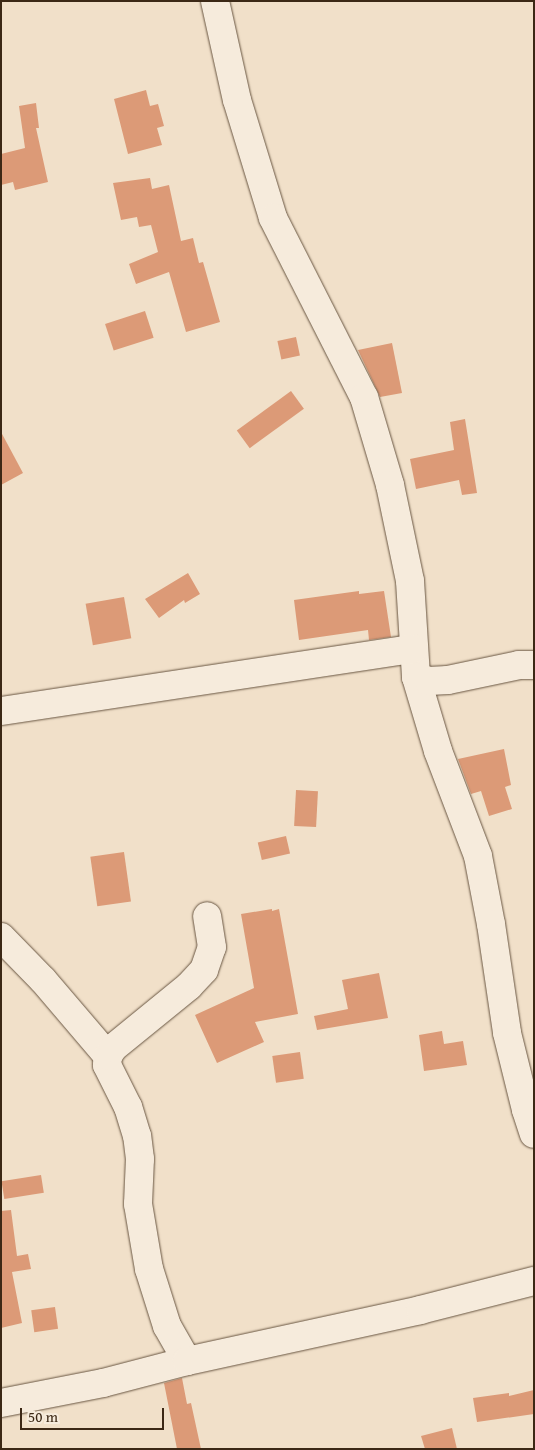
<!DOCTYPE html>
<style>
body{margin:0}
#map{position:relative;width:535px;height:1450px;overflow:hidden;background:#f1e0c9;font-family:"Gentium Book Plus",serif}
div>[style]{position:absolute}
.building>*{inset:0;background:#dc9a77;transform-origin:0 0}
.roads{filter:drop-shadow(0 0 1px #695642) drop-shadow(0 0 1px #695642)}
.minor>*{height:28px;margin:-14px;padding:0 14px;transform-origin:14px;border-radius:14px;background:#f6ebdc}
span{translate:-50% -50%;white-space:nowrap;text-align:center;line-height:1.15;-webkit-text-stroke:5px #f6ebdc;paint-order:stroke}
.frame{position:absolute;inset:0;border:2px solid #3c2815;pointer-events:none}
.scale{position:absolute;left:20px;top:1408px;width:144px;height:22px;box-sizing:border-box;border:2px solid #3c2815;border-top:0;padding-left:6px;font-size:15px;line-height:18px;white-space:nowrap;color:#3c2815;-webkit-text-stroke:4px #f6ebdc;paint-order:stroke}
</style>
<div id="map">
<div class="building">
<div style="clip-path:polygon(146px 90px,150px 106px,158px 104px,164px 126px,157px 128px,162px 145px,128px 154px,114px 99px)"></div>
<div style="clip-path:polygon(36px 103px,39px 128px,36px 128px,48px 182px,15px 190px,13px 182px,1px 185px,1px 154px,25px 148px,19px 106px)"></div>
<div style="clip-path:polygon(150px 178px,152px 189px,169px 185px,181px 241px,193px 238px,199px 263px,203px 262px,220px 322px,186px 332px,169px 272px,136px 284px,129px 264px,158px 252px,151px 225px,139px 227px,137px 217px,121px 220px,113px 183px)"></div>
<div style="left:145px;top:311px;width:28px;height:42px;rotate:72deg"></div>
<div style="left:296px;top:337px;width:19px;height:19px;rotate:78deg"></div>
<div style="clip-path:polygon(392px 343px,402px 393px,380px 397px,358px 350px)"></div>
<div style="left:291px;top:391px;width:22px;height:67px;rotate:54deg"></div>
<div style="clip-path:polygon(465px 419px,477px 493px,462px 495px,459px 480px,416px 489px,410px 459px,454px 450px,450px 422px)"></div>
<div style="clip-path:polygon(1px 432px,23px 473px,1px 485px)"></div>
<div style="clip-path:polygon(188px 573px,200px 594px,185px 603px,184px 600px,159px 618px,145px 599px)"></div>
<div style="clip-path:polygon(359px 591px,359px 594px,384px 591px,391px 637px,369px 640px,368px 630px,299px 640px,294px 600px)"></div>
<div style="left:124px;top:597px;width:42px;height:39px;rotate:80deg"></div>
<div style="clip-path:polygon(504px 749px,511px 785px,505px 787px,512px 809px,489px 816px,481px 791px,471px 794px,458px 759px)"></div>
<div style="left:296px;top:790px;width:22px;height:36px;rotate:3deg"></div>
<div style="left:286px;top:836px;width:18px;height:29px;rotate:77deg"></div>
<div style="left:124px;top:852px;width:50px;height:34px;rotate:82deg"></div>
<div style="clip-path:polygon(272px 909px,272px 911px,279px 909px,298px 1014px,255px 1022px,264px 1042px,217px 1063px,195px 1015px,254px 988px,241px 914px)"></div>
<div style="clip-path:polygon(379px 973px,388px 1018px,317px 1030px,314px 1016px,348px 1009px,342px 980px)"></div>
<div style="clip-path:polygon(442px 1031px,444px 1044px,463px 1041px,467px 1065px,424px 1071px,419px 1035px)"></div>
<div style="left:300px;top:1052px;width:27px;height:28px;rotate:82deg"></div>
<div style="left:41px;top:1175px;width:18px;height:40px;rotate:81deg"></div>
<div style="clip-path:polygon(11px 1210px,17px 1256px,28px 1254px,31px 1269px,12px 1272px,22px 1323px,1px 1328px,1px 1211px)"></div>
<div style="left:55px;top:1307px;width:22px;height:24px;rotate:82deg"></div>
<div style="clip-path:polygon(182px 1378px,187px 1404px,191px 1403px,201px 1449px,177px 1449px,164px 1383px)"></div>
<div style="clip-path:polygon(534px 1390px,534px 1414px,477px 1422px,473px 1398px,509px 1393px,509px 1396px)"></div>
<div style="clip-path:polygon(452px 1428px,457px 1449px,425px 1449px,421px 1436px)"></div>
</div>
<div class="roads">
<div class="minor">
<div style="left:215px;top:1px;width:101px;rotate:77.5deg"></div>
<div style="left:237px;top:100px;width:123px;rotate:73deg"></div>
<div style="left:273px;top:218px;width:201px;rotate:63.1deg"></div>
<div style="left:364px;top:397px;width:92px;rotate:73.5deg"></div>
<div style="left:390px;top:485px;width:98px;rotate:78.2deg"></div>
<div style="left:410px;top:581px;width:96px;rotate:86.4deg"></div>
<div style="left:416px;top:677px;width:77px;rotate:73.4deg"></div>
<div style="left:438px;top:751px;width:112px;rotate:69.1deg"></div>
<div style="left:478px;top:856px;width:69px;rotate:79.2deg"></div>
<div style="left:491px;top:924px;width:110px;rotate:81.6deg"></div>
<div style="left:507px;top:1033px;width:79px;rotate:76.1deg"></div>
<div style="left:526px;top:1110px;width:25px;rotate:72deg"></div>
<div style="left:416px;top:677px;width:14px;rotate:17deg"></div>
<div style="left:429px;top:681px;width:19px;rotate:-3deg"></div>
<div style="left:448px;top:680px;width:73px;rotate:-11.9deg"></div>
<div style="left:519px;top:665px;width:15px"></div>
<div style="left:1px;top:711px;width:417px;rotate:-8.6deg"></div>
<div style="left:1px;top:937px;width:60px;rotate:45.7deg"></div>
<div style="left:43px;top:980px;width:100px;rotate:49.5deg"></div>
<div style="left:187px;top:1361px;width:40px;rotate:-119.7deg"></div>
<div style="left:167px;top:1326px;width:60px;rotate:-107.5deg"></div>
<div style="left:149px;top:1269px;width:66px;rotate:-99.6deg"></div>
<div style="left:138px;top:1204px;width:45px;rotate:-87.5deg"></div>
<div style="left:140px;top:1159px;width:23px;rotate:-97deg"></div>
<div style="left:137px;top:1136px;width:30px;rotate:-107deg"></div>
<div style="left:128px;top:1107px;width:47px;rotate:-116.6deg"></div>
<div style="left:107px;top:1065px;width:9px;rotate:-84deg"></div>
<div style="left:108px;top:1056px;width:9px;rotate:-58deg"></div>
<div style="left:113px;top:1048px;width:98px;rotate:-39.2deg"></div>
<div style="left:189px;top:986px;width:22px;rotate:-47deg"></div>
<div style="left:204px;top:970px;width:24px;rotate:-71deg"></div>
<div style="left:212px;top:947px;width:31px;rotate:-99deg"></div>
<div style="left:1px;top:1403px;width:104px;rotate:-11.1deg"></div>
<div style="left:103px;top:1383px;width:87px;rotate:-14.7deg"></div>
<div style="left:187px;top:1361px;width:239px;rotate:-12.3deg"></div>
<div style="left:420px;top:1310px;width:118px;rotate:-14.3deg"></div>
</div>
</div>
<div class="frame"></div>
<div class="scale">50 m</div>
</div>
